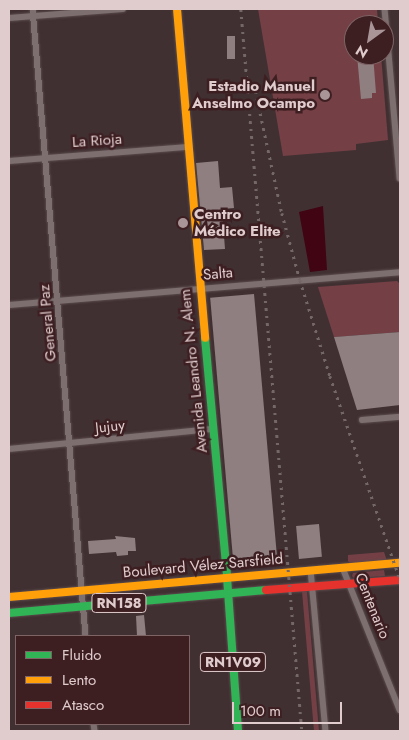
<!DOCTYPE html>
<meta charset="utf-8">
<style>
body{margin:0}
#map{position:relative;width:409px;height:740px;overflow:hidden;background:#413032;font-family:Jost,sans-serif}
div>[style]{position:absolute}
.green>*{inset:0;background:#744046}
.water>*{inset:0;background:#400413}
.building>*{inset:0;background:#8f7f81;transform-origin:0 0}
.roads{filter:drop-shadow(0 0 1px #5b4c4d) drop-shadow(0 0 1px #5b4c4d)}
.street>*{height:5.5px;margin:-2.75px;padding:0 2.75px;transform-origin:2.75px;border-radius:2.75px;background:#7d6f70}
.fast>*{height:8px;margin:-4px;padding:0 4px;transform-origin:4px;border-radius:4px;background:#30b455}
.slow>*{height:8px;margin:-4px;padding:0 4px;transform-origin:4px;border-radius:4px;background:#ff9f0a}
.jam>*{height:8px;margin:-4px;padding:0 4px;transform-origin:4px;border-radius:4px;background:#e5322d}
.rail>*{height:2.5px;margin-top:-1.25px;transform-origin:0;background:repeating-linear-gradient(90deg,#746768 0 2.5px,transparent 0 7.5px)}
.dots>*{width:14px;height:14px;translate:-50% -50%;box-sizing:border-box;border:2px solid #3d1f22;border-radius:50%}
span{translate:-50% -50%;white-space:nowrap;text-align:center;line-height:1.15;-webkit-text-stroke:5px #3d1f22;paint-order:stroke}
.shield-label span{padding:1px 4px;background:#3d1f22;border:1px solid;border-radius:4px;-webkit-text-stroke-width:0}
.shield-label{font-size:14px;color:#e1cccd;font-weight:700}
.poi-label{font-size:15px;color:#e1cccd;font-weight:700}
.right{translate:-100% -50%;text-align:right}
.left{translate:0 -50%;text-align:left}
.street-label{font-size:15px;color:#e1cccd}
.frame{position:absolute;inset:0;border:10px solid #e1cccd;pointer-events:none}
.legend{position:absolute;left:15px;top:635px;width:175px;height:90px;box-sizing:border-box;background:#3d1f22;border:1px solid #7f6466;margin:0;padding:6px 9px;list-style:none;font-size:15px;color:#e1cccd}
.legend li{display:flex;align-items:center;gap:10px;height:25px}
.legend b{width:25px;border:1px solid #7f6466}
.north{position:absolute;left:344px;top:15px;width:50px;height:50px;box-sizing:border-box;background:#3d1f22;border:1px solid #7f6466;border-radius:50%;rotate:212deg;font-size:14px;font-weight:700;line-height:20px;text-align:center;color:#e1cccd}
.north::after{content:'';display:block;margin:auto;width:18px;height:22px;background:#a99597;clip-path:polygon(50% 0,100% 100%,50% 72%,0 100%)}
.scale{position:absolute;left:232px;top:702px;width:110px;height:22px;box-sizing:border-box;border:2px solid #e1cccd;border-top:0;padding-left:6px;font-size:15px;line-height:18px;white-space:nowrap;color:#e1cccd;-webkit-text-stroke:4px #3d1f22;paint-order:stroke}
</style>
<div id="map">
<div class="green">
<div style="clip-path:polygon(258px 9px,377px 9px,378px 25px,354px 25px,354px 55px,381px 55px,388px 140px,356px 144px,356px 150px,283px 156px)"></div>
<div style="clip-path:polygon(397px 281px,400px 284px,400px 332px,334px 337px,318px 287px)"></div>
<div style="clip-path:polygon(384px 552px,387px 561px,350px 563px,348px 561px,348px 555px)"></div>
<div style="clip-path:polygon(384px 570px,385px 576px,354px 578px,352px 576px,353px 573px)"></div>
<div style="clip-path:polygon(305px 590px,307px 592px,319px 731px,314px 731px,302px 591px)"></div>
</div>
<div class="water">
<div style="clip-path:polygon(323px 206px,327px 270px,310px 272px,299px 212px)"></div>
</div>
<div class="building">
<div style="left:227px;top:36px;width:8px;height:23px"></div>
<div style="clip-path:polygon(357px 55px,373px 55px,376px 93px,372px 93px,372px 98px,361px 99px)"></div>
<div style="clip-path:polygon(218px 161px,220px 188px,232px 187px,234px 208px,222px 209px,225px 249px,204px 250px,196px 163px)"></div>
<div style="left:254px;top:294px;width:263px;height:44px;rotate:85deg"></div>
<div style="clip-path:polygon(400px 332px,400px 405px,357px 410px,334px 337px)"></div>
<div style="left:319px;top:524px;width:33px;height:23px;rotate:85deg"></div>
<div style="clip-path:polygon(115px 536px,135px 538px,136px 551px,128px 551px,128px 555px,117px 556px,116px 552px,89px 554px,88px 541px,116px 539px)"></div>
<div style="clip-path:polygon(144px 615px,146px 636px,137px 636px,136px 616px)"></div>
</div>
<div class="roads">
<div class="street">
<div style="left:33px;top:9px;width:629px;rotate:85.17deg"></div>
<div style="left:385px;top:9px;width:170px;rotate:84.9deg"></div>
<div style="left:9px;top:18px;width:114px;rotate:-4.5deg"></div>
<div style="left:9px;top:161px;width:180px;rotate:-4.5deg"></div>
<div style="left:9px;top:305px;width:392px;rotate:-4.8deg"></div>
<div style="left:362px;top:420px;width:38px;rotate:-5deg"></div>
<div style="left:9px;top:449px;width:206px;rotate:-5.6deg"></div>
<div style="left:343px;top:568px;width:153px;rotate:68.1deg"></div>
<div style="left:311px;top:570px;width:162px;rotate:84.7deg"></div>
<div style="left:94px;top:724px;width:7px;rotate:82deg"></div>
</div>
<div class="fast">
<div style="left:205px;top:338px;width:240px;rotate:84.7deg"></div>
<div style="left:227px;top:577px;width:154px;rotate:85.9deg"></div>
<div style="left:9px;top:613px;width:258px;rotate:-5.1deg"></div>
</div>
<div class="slow">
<div style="left:177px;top:9px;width:330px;rotate:85.1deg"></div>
<div style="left:9px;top:597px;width:392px;rotate:-5deg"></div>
</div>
<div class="jam">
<div style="left:266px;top:590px;width:134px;rotate:-4.3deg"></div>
</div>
</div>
<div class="rail">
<div style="left:241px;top:9px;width:725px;rotate:85.17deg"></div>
<div style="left:254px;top:84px;width:132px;rotate:77.8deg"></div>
<div style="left:282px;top:213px;width:69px;rotate:75deg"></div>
<div style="left:300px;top:280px;width:101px;rotate:72.6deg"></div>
<div style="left:330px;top:376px;width:215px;rotate:71deg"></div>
</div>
<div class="dots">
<div style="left:325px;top:95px;background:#a99597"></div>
<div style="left:183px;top:223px;background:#a99597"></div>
</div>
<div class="shield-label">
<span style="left:119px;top:603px">RN158</span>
<span style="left:233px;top:662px">RN1V09</span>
</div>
<div class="poi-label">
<span class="right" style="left:315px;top:95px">Estadio Manuel<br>Anselmo Ocampo</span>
<span class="left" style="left:194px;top:223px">Centro<br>Médico Elite</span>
</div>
<div class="street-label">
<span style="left:97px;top:141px;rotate:-4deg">La Rioja</span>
<span style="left:218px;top:274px;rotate:-5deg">Salta</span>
<span style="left:48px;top:323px;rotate:-95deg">General Paz</span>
<span style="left:194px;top:371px;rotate:-96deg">Avenida Leandro N. Alem</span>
<span style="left:110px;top:427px;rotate:-6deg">Jujuy</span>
<span style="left:203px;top:566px;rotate:-5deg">Boulevard Vélez Sarsfield</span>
<span style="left:372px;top:606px;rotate:68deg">Centenario</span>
</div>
<div class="frame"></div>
<ul class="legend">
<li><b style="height:6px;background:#30b455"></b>Fluido</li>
<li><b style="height:6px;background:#ff9f0a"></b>Lento</li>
<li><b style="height:6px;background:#e5322d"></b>Atasco</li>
</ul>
<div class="north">N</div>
<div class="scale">100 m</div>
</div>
